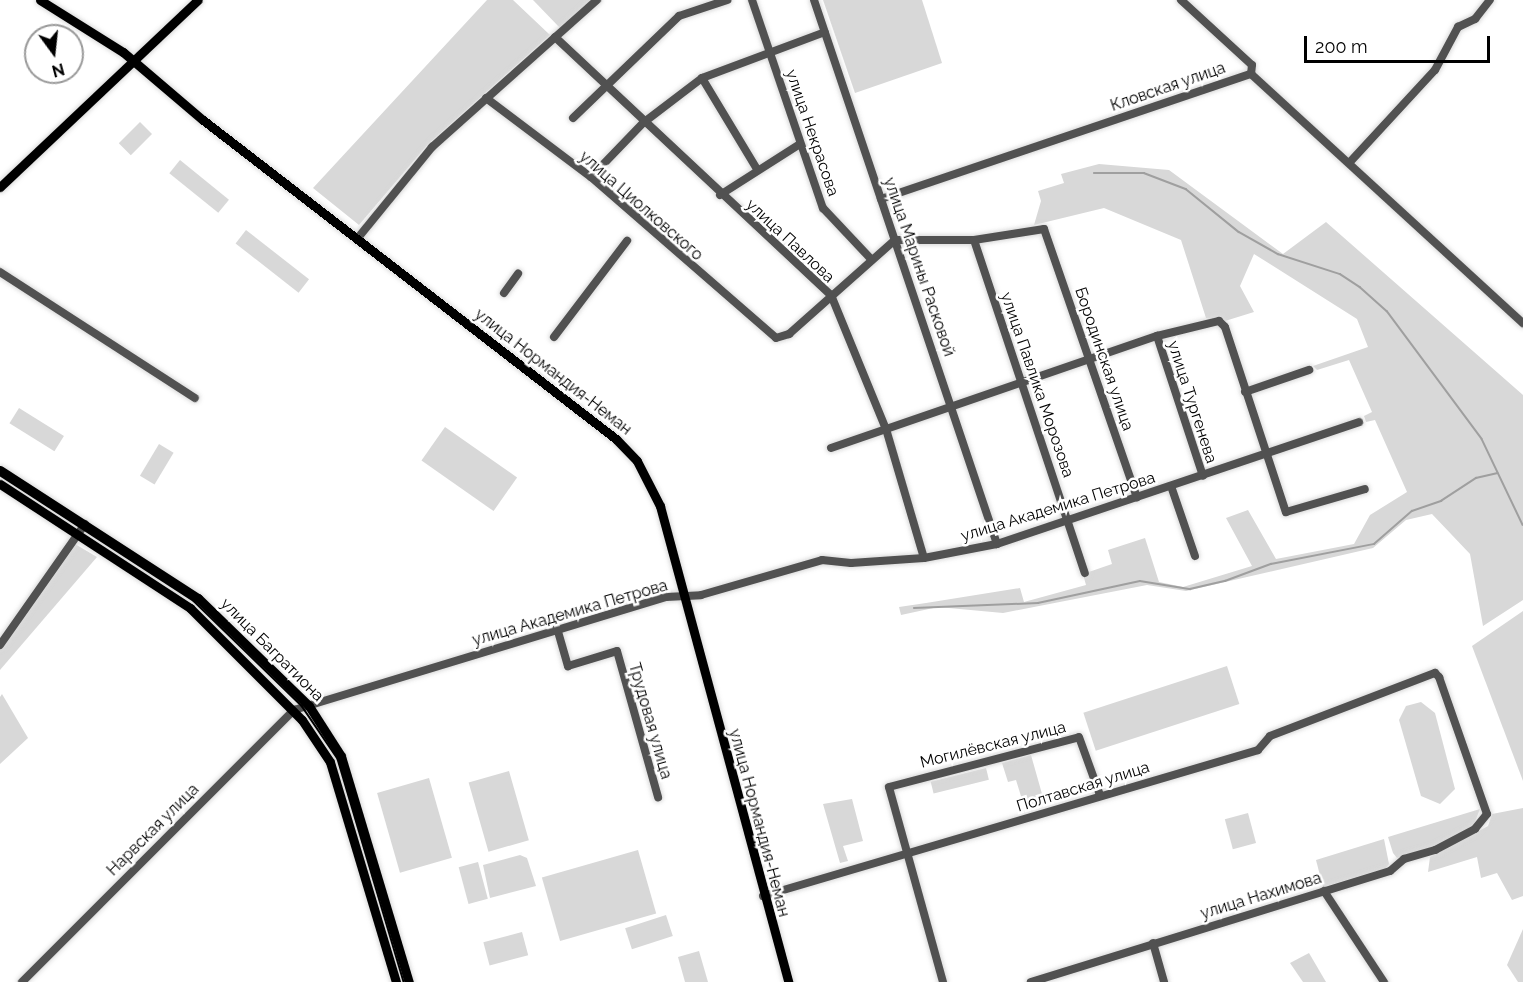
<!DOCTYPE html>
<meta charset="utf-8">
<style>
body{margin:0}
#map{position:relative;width:1523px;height:982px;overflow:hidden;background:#fff;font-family:Raleway,sans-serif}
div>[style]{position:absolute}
.green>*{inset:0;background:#d8d8d8;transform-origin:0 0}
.stream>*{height:1.5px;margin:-0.75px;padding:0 0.75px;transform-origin:0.75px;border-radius:0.75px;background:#9f9f9f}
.roads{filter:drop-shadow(0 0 2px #dbdbdb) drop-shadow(0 0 2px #dbdbdb)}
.minor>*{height:8px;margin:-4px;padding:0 4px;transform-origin:4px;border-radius:4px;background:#515151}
.major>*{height:9px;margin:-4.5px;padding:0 4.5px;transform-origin:4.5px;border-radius:4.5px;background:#000}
.tram>*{height:1.5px;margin:-0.75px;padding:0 0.75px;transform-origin:0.75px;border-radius:0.75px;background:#000}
span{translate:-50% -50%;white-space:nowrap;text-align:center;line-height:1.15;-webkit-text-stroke:5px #fff;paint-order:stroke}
.street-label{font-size:16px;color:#000}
.north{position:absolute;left:24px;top:24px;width:60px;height:60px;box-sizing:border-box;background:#fff;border:2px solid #999;border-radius:50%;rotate:165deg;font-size:16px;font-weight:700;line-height:24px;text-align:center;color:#000}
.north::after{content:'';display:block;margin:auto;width:21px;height:27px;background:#000;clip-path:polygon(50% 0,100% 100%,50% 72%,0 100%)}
.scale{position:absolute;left:1304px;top:36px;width:186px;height:27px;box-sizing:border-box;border:3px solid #000;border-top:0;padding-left:8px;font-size:18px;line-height:21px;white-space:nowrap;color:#000;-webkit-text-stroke:4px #fff;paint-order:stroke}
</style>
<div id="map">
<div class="green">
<div style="clip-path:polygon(487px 0,513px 0,550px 35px,428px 144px,359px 225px,313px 188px)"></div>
<div style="clip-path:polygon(533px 0,592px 0,561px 29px)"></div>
<div style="clip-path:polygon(823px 0,922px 0,942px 63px,855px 93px)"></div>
<div style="left:140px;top:122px;width:17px;height:30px;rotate:45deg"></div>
<div style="left:180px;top:160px;width:63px;height:17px;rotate:39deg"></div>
<div style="clip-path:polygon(1099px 164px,1169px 170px,1283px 254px,1326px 222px,1523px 395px,1523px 600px,1483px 626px,1470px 554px,1432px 514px,1406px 520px,1373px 548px,1186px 591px,1147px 585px,1003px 613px,938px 607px,901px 615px,899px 607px,926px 603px,1020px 588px,1024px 602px,1086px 585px,1083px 574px,1112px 564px,1108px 550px,1145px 538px,1159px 582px,1183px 587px,1252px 566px,1226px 518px,1248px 510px,1276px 559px,1354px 544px,1370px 515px,1407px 492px,1375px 420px,1366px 422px,1364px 416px,1372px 412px,1349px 360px,1317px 370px,1313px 366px,1368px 347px,1357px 319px,1254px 254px,1240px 286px,1254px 312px,1225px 321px,1206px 318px,1181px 240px,1104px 208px,1034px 225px,1041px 201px,1038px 191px,1064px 183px,1061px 174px)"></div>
<div style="left:246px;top:230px;width:80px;height:17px;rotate:38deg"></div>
<div style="left:19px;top:408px;width:53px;height:18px;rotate:32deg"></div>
<div style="left:445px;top:427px;width:88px;height:41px;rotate:35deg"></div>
<div style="left:159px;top:444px;width:17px;height:37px;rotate:31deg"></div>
<div style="clip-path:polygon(75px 544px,97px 557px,0 670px,0 648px)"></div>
<div style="clip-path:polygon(1523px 611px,1523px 781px,1472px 646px)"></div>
<div style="left:1227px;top:666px;width:40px;height:151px;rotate:72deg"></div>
<div style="clip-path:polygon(2px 694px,28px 738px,0 764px,0 697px)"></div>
<div style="clip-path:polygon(1421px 702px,1435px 713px,1455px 789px,1440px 804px,1421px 796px,1399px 720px,1406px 706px)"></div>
<div style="clip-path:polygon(1031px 755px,1044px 801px,1024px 806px,1016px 780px,1008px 782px,1002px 763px)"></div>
<div style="left:986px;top:768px;width:12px;height:57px;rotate:76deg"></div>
<div style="left:509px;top:771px;width:72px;height:42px;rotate:74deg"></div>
<div style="left:429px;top:778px;width:83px;height:54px;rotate:74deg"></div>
<div style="clip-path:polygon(852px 799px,863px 841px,843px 846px,848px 861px,840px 863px,823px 804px)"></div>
<div style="clip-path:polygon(1523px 808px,1523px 896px,1512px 900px,1497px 873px,1481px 878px,1477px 857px,1428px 872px,1430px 857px,1488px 826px,1492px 814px)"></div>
<div style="clip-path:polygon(1480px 809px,1473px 827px,1434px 847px,1397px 858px,1393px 853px,1388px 837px)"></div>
<div style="left:1248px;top:813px;width:31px;height:24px;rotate:75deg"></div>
<div style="clip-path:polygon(1384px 839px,1389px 864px,1386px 868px,1323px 887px,1316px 860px)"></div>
<div style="left:638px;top:850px;width:66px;height:100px;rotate:74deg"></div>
<div style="clip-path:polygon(520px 855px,527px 858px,536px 886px,490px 898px,483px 865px)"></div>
<div style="left:478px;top:862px;width:38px;height:20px;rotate:75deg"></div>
<div style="left:666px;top:915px;width:22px;height:43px;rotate:72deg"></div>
<div style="clip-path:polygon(1523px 929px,1523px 982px,1518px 982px,1507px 965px)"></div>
<div style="left:522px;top:932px;width:24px;height:40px;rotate:75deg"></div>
<div style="clip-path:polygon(699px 951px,708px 982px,685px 982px,678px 957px)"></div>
<div style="clip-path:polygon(1309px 953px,1326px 982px,1303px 982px,1290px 963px)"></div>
</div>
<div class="stream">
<div style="left:1094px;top:173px;width:50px"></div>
<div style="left:1144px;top:173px;width:45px;rotate:20.9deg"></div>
<div style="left:1186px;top:189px;width:68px;rotate:39.1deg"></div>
<div style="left:1239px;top:232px;width:45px;rotate:29.4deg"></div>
<div style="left:1278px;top:254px;width:65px;rotate:17.9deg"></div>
<div style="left:1340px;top:274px;width:24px;rotate:33deg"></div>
<div style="left:1360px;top:287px;width:36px;rotate:42deg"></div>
<div style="left:1387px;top:311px;width:159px;rotate:53.4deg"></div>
<div style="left:1482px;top:439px;width:95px;rotate:64.5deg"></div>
<div style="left:914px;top:608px;width:124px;rotate:-2.3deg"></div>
<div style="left:1038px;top:603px;width:104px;rotate:-12.2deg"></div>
<div style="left:1140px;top:581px;width:51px;rotate:9.1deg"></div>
<div style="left:1190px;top:589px;width:36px;rotate:-13deg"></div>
<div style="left:1225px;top:581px;width:49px;rotate:-20.3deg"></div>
<div style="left:1271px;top:564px;width:105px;rotate:-11deg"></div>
<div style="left:1374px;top:544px;width:50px;rotate:-41deg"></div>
<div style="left:1412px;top:511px;width:31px;rotate:-19deg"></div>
<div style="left:1441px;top:501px;width:42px;rotate:-33.3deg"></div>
<div style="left:1476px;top:478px;width:22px;rotate:-13deg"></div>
</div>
<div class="roads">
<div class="minor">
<div style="left:752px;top:0;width:220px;rotate:71.2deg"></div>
<div style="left:823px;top:208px;width:71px;rotate:46.7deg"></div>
<div style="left:814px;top:0;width:574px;rotate:71.41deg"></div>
<div style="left:1181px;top:0;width:96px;rotate:42.5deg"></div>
<div style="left:1252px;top:65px;width:9px;rotate:96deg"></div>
<div style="left:555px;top:37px;width:378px;rotate:43.1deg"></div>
<div style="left:831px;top:295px;width:145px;rotate:67.7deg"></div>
<div style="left:886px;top:429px;width:134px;rotate:73.6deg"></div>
<div style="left:702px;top:78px;width:106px;rotate:58.9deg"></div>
<div style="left:486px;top:98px;width:131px;rotate:37deg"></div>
<div style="left:591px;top:177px;width:245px;rotate:41deg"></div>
<div style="left:776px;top:338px;width:14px;rotate:-17deg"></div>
<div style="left:789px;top:334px;width:142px;rotate:-41.6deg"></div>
<div style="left:895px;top:240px;width:79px"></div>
<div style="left:974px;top:240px;width:71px;rotate:-8.9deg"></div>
<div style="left:1044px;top:229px;width:284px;rotate:70.9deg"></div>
<div style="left:573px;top:118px;width:147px;rotate:-43.9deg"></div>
<div style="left:679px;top:16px;width:51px;rotate:-18.4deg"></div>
<div style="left:1350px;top:162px;width:125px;rotate:-47.3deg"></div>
<div style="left:1435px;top:70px;width:49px;rotate:-61.9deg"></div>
<div style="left:1458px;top:27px;width:19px;rotate:-25deg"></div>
<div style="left:1475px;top:19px;width:24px;rotate:-52deg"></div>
<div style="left:591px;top:177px;width:75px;rotate:-46.1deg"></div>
<div style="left:643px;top:123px;width:74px;rotate:-37.3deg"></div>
<div style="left:702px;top:78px;width:131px;rotate:-20.5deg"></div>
<div style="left:720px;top:195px;width:95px;rotate:-32.5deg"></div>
<div style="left:881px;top:199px;width:391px;rotate:-18.7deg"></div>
<div style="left:1251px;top:74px;width:369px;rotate:42.5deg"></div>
<div style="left:357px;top:239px;width:119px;rotate:-50.8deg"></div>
<div style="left:432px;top:147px;width:221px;rotate:-41.7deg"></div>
<div style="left:974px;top:240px;width:351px;rotate:71.6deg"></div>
<div style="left:0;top:272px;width:232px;rotate:32.9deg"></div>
<div style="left:504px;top:293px;width:24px;rotate:-54deg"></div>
<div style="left:1157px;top:336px;width:147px;rotate:71.8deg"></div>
<div style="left:554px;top:337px;width:121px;rotate:-52.8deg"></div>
<div style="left:1245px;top:392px;width:68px;rotate:-19deg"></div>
<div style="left:831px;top:448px;width:345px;rotate:-19deg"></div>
<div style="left:1157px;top:336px;width:64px;rotate:-13.6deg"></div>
<div style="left:1219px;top:321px;width:8px;rotate:45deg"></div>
<div style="left:1225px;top:327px;width:195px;rotate:71.8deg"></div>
<div style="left:1286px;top:512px;width:82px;rotate:-16.2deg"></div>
<div style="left:1171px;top:486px;width:74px;rotate:71.1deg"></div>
<div style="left:557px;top:628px;width:40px;rotate:74deg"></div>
<div style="left:568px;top:666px;width:51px;rotate:-17deg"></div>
<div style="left:617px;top:651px;width:152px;rotate:74.3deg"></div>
<div style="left:0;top:645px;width:148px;rotate:-54.9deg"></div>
<div style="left:1324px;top:891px;width:109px;rotate:56.6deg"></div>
<div style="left:763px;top:896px;width:516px;rotate:-16.43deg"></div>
<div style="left:1258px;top:750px;width:18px;rotate:-49deg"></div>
<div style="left:1270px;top:736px;width:177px;rotate:-20.9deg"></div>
<div style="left:1435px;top:673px;width:6px;rotate:45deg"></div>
<div style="left:1439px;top:677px;width:145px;rotate:70.7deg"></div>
<div style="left:1487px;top:814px;width:19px;rotate:129deg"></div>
<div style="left:1475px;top:829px;width:45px;rotate:152.3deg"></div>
<div style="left:1435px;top:850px;width:32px;rotate:164deg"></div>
<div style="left:1404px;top:859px;width:18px;rotate:139deg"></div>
<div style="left:1390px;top:871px;width:376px;rotate:162.8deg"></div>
<div style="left:1153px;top:943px;width:41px;rotate:74.2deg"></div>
<div style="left:22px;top:982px;width:385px;rotate:-45deg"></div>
<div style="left:294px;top:710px;width:389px;rotate:-16.9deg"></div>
<div style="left:666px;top:597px;width:35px;rotate:-3deg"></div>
<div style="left:701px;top:595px;width:126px;rotate:-16.1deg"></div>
<div style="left:822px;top:560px;width:29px;rotate:6deg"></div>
<div style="left:851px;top:563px;width:73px;rotate:-3.9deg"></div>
<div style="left:924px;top:558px;width:74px;rotate:-10.9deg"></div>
<div style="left:997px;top:544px;width:382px;rotate:-18.6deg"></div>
<div style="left:943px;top:982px;width:202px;rotate:-105.5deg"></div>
<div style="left:889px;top:787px;width:196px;rotate:-14.7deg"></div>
<div style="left:1079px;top:737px;width:62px;rotate:70.1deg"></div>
</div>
<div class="major">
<div style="left:40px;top:0;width:98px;rotate:32.1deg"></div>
<div style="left:123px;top:52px;width:105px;rotate:40.4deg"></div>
<div style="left:203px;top:120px;width:522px;rotate:37.68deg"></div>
<div style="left:616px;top:439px;width:30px;rotate:46deg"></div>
<div style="left:637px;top:461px;width:51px;rotate:62.9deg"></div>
<div style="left:660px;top:506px;width:493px;rotate:74.9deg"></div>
<div style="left:0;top:187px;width:272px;rotate:-43.4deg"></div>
<div style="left:0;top:470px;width:236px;rotate:32.9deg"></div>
<div style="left:198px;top:598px;width:155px;rotate:44.2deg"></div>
<div style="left:309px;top:706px;width:59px;rotate:57.4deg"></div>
<div style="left:341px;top:756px;width:236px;rotate:73.3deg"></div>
<div style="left:0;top:484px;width:227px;rotate:33.1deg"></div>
<div style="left:190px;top:608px;width:158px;rotate:45deg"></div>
<div style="left:302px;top:720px;width:50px;rotate:56.3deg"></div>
<div style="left:330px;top:762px;width:230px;rotate:73.3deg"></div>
</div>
</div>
<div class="tram">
<div style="left:0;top:475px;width:231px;rotate:33deg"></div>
<div style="left:194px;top:601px;width:151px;rotate:44.2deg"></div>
<div style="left:302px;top:706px;width:64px;rotate:55.8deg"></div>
<div style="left:338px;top:759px;width:233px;rotate:73.5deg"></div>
</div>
<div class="street-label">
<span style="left:1168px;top:87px;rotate:-19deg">Кловская улица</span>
<span style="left:812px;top:133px;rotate:71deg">улица Некрасова</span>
<span style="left:641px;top:206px;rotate:41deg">улица Циолковского</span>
<span style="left:790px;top:241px;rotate:43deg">улица Павлова</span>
<span style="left:919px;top:267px;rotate:71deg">улица Марины Расковой</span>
<span style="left:1104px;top:359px;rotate:71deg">Бородинская улица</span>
<span style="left:553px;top:372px;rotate:38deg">улица Нормандия-Неман</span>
<span style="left:1037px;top:385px;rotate:71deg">улица Павлика Морозова</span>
<span style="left:1192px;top:402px;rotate:72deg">улица Тургенева</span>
<span style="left:1058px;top:507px;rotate:-17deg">улица Академика Петрова</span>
<span style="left:570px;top:613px;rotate:-16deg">улица Академика Петрова</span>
<span style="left:272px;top:650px;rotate:45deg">улица Багратиона</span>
<span style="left:650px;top:721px;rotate:74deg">Трудовая улица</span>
<span style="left:993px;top:745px;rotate:-14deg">Могилёвская улица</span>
<span style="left:1083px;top:787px;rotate:-17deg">Полтавская улица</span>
<span style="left:759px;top:823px;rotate:75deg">улица Нормандия-Неман</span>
<span style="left:153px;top:830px;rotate:-45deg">Нарвская улица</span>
<span style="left:1261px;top:896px;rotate:-17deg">улица Нахимова</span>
</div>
<div class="north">N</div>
<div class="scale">200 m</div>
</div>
